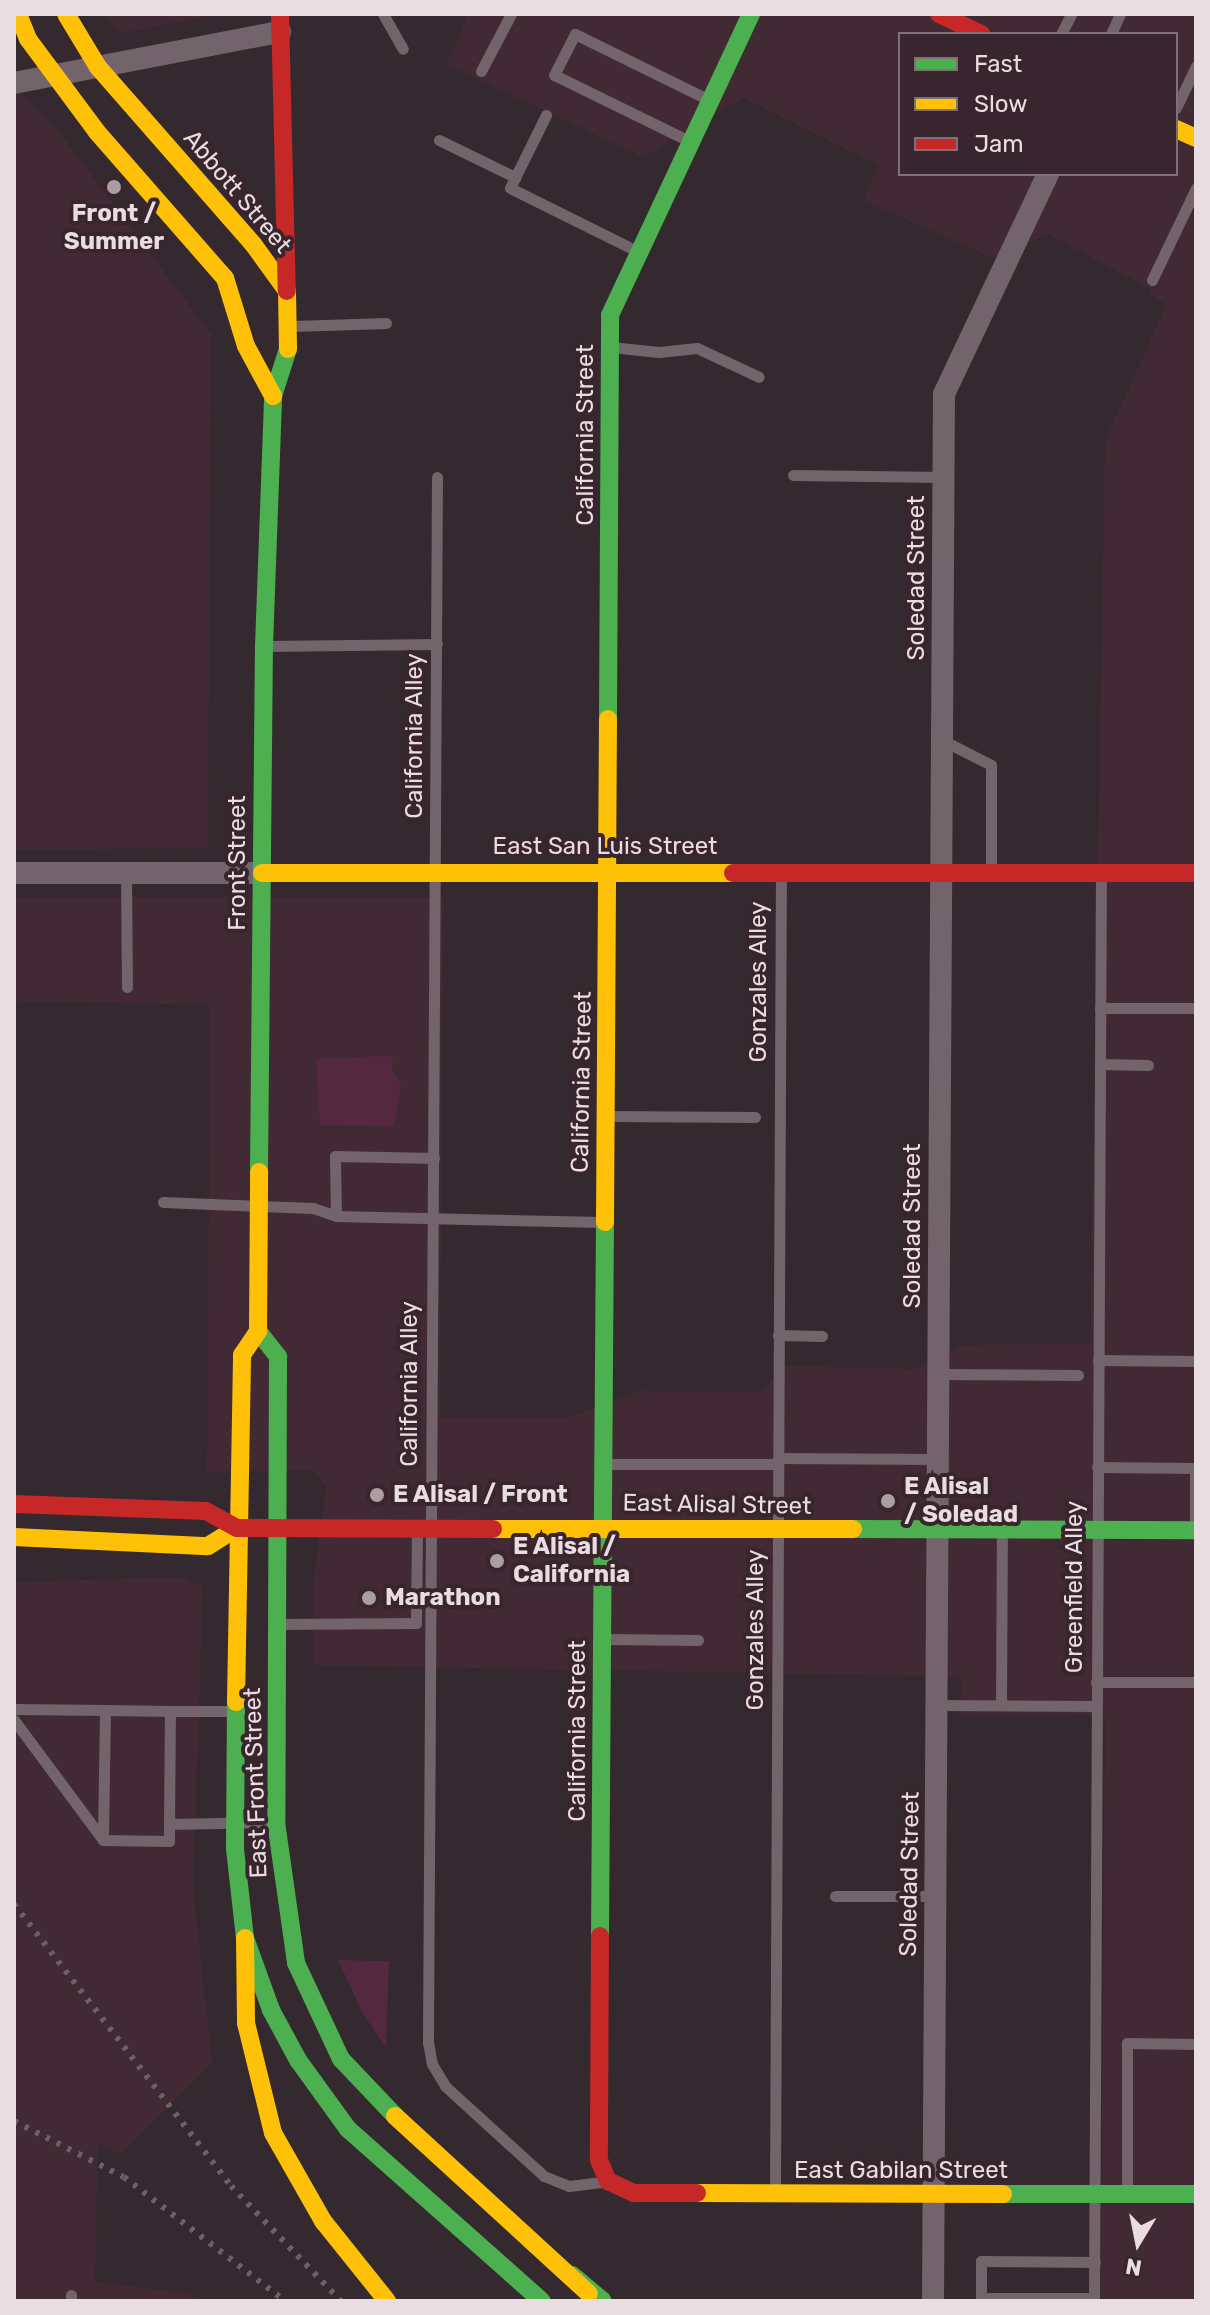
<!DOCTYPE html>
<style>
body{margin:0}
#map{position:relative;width:1210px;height:2315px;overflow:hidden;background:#34292e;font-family:Rubik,sans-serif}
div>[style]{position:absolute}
.built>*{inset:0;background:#412a34}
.green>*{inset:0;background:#54283e}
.lane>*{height:11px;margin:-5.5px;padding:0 5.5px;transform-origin:5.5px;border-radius:5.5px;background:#73636a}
.street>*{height:22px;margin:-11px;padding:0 11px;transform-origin:11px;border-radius:11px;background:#73636a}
.fast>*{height:18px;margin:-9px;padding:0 9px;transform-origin:9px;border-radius:9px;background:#4caf50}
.slow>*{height:18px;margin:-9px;padding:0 9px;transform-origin:9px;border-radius:9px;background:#ffc107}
.jam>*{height:18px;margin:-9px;padding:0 9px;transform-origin:9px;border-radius:9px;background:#c62828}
.rail>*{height:6px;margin-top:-3px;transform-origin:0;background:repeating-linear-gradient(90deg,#6b6065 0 4px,transparent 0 12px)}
.dots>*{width:22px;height:22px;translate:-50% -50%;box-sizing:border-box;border:4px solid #38252e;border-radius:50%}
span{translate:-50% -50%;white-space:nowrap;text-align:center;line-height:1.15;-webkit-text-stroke:8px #38252e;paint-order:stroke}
.street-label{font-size:24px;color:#eadde2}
.poi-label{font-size:24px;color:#eadde2;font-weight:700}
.left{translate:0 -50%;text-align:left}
.frame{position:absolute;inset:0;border:16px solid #eadde2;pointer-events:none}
.legend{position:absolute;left:898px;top:32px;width:280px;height:144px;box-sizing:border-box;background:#38252e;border:2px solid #7f6f76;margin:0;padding:10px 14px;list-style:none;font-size:24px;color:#eadde2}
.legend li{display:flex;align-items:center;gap:16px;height:40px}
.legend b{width:40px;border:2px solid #7f6f76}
.north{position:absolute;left:1098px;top:2203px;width:80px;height:80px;-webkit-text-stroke:6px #38252e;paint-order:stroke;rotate:190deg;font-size:22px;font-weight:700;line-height:32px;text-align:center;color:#eadde2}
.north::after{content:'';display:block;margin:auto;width:28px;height:36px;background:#eadde2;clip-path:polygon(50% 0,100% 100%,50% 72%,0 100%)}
</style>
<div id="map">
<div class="built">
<div style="clip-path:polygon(102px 14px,219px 14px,122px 33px)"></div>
<div style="clip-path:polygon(evenodd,469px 14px,1196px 14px,1196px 2301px,1101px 2301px,1105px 1715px,960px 1716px,961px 1677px,313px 1665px,314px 1577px,326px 1486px,313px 1470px,207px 1473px,210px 1005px,14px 1001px,14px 897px,443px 898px,440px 1418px,570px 1417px,640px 1391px,761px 1392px,786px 1366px,915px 1369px,963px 1345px,1090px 1343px,1105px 441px,1166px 305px,1150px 294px,1151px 289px,1048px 234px,993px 258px,863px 200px,879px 165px,743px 98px,643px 157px,446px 64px,469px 14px,900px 34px,1176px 34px,1176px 174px,900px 174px,900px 34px)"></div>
<div style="clip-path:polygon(14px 86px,54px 125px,211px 334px,208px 848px,14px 850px)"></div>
<div style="clip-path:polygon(184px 1577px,203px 1587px,193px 1887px,212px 2062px,122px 2154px,98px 2144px,95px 2282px,181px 2292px,206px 2301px,14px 2301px,14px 1582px)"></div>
</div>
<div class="green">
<div style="clip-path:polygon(393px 1056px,392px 1071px,401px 1084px,394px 1126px,320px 1125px,316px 1058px)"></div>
<div style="clip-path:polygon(338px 1960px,389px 1961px,386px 2047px,363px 2014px)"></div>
</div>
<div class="lane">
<div style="left:383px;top:14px;width:40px;rotate:60.3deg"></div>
<div style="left:1061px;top:34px;width:22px;rotate:-63deg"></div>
<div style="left:1111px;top:34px;width:22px;rotate:-66deg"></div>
<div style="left:481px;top:71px;width:64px;rotate:-62.2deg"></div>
<div style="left:1176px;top:108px;width:47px;rotate:-64.5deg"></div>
<div style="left:546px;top:115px;width:81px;rotate:116.3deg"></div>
<div style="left:510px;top:188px;width:142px;rotate:26.4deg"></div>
<div style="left:439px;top:140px;width:85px;rotate:26deg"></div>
<div style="left:689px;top:141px;width:150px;rotate:-153.9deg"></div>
<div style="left:554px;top:75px;width:46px;rotate:-62.9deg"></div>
<div style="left:575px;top:34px;width:149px;rotate:26.2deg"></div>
<div style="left:1152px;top:280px;width:102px;rotate:-64.4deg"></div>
<div style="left:293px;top:326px;width:93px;rotate:-1.8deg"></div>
<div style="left:611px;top:347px;width:48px;rotate:5.9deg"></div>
<div style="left:659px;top:352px;width:38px;rotate:-6deg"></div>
<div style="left:697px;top:348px;width:68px;rotate:25.1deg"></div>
<div style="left:793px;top:475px;width:150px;rotate:0.8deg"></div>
<div style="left:437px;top:477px;width:1565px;rotate:90.33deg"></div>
<div style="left:428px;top:2042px;width:22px;rotate:80deg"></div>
<div style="left:432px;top:2064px;width:26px;rotate:59deg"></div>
<div style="left:445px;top:2086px;width:134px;rotate:42.3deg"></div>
<div style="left:544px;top:2176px;width:27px;rotate:22deg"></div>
<div style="left:569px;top:2186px;width:35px;rotate:-7deg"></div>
<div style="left:266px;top:646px;width:171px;rotate:-0.7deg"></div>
<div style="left:942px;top:740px;width:55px;rotate:27deg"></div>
<div style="left:991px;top:765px;width:104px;rotate:90deg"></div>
<div style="left:126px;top:873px;width:114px;rotate:89.5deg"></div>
<div style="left:1100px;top:1008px;width:96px"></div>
<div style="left:1100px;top:1064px;width:48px;rotate:1.2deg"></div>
<div style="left:607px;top:1116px;width:148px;rotate:0.4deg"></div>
<div style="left:163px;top:1202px;width:150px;rotate:2.3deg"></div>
<div style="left:313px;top:1208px;width:24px;rotate:19deg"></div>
<div style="left:336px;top:1216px;width:265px;rotate:1.3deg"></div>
<div style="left:336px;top:1216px;width:60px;rotate:-91deg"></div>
<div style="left:335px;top:1156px;width:99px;rotate:1.2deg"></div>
<div style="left:778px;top:1335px;width:44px;rotate:1.3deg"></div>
<div style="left:1098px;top:1360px;width:98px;rotate:0.6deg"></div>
<div style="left:937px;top:1374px;width:141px;rotate:0.4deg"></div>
<div style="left:778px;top:1458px;width:159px;rotate:0.4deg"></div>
<div style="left:607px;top:1464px;width:171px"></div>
<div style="left:1097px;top:1467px;width:99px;rotate:0.6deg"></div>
<div style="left:1195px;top:1527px;width:59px;rotate:-90deg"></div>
<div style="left:278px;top:1624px;width:138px;rotate:-0.4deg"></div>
<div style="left:416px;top:1623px;width:93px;rotate:-89.4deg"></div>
<div style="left:607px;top:1639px;width:91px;rotate:0.6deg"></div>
<div style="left:1096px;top:1682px;width:100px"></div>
<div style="left:938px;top:1705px;width:158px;rotate:0.4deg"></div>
<div style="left:1001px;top:1705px;width:171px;rotate:-89.7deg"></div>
<div style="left:14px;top:1709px;width:91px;rotate:0.6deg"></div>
<div style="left:170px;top:1711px;width:64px"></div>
<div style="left:14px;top:1720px;width:149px;rotate:53.4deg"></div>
<div style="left:169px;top:1824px;width:113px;rotate:-89.5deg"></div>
<div style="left:170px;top:1711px;width:65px;rotate:-179.1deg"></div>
<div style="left:105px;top:1710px;width:130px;rotate:90.9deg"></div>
<div style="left:103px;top:1840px;width:66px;rotate:0.9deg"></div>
<div style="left:169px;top:1841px;width:17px;rotate:-90deg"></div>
<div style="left:169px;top:1824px;width:102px;rotate:-1.1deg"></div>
<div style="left:835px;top:1896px;width:100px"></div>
<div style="left:775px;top:2190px;width:1315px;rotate:-89.74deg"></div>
<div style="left:1127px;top:2190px;width:147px;rotate:-90deg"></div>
<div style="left:1127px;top:2043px;width:69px;rotate:0.8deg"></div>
<div style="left:71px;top:2295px;width:6px;rotate:90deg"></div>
<div style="left:1094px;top:2298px;width:113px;rotate:180deg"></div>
<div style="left:981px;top:2298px;width:37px;rotate:-90deg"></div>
<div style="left:981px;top:2261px;width:114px;rotate:0.5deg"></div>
<div style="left:1094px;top:2301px;width:1427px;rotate:-89.72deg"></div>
</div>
<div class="street">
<div style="left:14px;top:83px;width:271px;rotate:-10.9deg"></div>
<div style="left:14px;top:873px;width:248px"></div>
<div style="left:933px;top:2301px;width:1907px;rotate:-89.67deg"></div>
<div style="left:944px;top:394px;width:243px;rotate:-64.7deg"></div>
</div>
<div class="fast">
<div style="left:608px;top:719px;width:404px;rotate:-89.7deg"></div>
<div style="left:610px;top:315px;width:332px;rotate:-64.9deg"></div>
<div style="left:259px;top:1172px;width:526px;rotate:-89.46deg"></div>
<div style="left:264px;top:646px;width:250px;rotate:-87.9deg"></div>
<div style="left:273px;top:396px;width:49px;rotate:-72.3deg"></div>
<div style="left:258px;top:1331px;width:33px;rotate:52deg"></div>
<div style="left:278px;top:1357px;width:465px;rotate:90.2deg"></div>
<div style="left:276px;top:1822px;width:142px;rotate:81.9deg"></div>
<div style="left:296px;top:1963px;width:106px;rotate:64.9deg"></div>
<div style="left:341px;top:2059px;width:79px;rotate:46.5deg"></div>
<div style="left:853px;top:1529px;width:343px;rotate:0.2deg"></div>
<div style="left:236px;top:1702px;width:147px;rotate:90.4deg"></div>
<div style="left:235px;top:1849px;width:90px;rotate:83.6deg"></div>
<div style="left:245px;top:1938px;width:77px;rotate:70.1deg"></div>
<div style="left:271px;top:2010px;width:57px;rotate:61.6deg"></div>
<div style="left:298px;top:2060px;width:85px;rotate:54.1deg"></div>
<div style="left:348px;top:2129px;width:259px;rotate:41.6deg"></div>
<div style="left:600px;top:1936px;width:714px;rotate:-89.6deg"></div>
<div style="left:1003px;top:2194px;width:193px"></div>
<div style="left:572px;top:2275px;width:40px;rotate:40deg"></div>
</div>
<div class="slow">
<div style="left:18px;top:14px;width:27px;rotate:68deg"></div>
<div style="left:28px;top:39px;width:116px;rotate:53.4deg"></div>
<div style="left:97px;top:132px;width:194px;rotate:48.8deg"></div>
<div style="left:225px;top:278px;width:71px;rotate:72.8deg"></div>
<div style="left:246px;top:346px;width:57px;rotate:61.6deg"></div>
<div style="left:66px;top:14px;width:62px;rotate:58.9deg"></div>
<div style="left:98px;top:67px;width:235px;rotate:48.8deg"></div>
<div style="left:253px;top:244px;width:58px;rotate:54.1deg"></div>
<div style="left:287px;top:291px;width:58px;rotate:89deg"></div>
<div style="left:1176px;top:129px;width:22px;rotate:24deg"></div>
<div style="left:262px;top:873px;width:471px"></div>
<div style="left:605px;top:1222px;width:503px;rotate:-89.66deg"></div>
<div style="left:493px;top:1529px;width:360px"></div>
<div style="left:14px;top:1537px;width:194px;rotate:2.7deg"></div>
<div style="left:208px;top:1546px;width:34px;rotate:-32deg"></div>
<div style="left:236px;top:1702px;width:347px;rotate:-89deg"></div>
<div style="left:242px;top:1355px;width:29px;rotate:-56deg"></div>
<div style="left:258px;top:1331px;width:159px;rotate:-89.6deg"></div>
<div style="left:245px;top:1938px;width:85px;rotate:89.3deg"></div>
<div style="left:246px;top:2023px;width:113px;rotate:76.2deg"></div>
<div style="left:273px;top:2133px;width:101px;rotate:60.4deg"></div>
<div style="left:323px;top:2221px;width:102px;rotate:51.3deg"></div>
<div style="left:395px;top:2116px;width:263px;rotate:42.5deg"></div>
<div style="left:697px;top:2193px;width:306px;rotate:0.2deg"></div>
</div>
<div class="jam">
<div style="left:280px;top:14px;width:277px;rotate:88.6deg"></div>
<div style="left:939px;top:14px;width:47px;rotate:25.5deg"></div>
<div style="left:733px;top:873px;width:463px"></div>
<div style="left:14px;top:1504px;width:192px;rotate:2.1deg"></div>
<div style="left:206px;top:1511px;width:35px;rotate:29deg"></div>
<div style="left:237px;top:1528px;width:256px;rotate:0.2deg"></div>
<div style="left:600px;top:1936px;width:224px;rotate:90.3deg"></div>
<div style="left:599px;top:2160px;width:23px;rotate:67deg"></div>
<div style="left:608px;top:2181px;width:29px;rotate:25deg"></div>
<div style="left:634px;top:2193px;width:63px"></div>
</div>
<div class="rail">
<div style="left:14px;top:1904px;width:356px;rotate:52.4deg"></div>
<div style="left:231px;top:2186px;width:159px;rotate:46.3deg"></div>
<div style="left:14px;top:2121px;width:123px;rotate:27deg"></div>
<div style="left:124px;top:2177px;width:203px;rotate:37.6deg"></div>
</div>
<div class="dots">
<div style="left:114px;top:187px;background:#aa9ea3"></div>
<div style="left:377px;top:1495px;background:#aa9ea3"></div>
<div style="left:888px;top:1501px;background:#aa9ea3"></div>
<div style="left:497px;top:1561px;background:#aa9ea3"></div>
<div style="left:369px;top:1598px;background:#aa9ea3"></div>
</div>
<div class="street-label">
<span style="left:237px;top:192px;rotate:50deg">Abbott Street</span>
<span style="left:586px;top:435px;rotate:-90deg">California Street</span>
<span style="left:917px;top:578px;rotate:-90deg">Soledad Street</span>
<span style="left:415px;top:736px;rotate:-90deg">California Alley</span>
<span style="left:605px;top:847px">East San Luis Street</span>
<span style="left:238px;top:863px;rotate:-90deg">Front Street</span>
<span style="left:759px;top:982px;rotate:-90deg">Gonzales Alley</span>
<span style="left:582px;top:1082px;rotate:-89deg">California Street</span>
<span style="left:913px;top:1226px;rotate:-90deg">Soledad Street</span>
<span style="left:410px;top:1384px;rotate:-90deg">California Alley</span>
<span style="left:717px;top:1505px;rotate:1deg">East Alisal Street</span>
<span style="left:1075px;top:1587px;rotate:-90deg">Greenfield Alley</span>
<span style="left:756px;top:1630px;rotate:-90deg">Gonzales Alley</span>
<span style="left:578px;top:1731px;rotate:-90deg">California Street</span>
<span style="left:256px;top:1783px;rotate:-92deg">East Front Street</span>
<span style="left:910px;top:1874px;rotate:-89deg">Soledad Street</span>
<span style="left:901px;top:2171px">East Gabilan Street</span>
</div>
<div class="poi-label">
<span style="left:114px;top:228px">Front /<br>Summer</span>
<span class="left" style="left:904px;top:1501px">E Alisal<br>/ Soledad</span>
<span class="left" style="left:393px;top:1495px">E Alisal / Front</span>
<span class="left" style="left:513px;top:1561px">E Alisal /<br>California</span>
<span class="left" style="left:385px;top:1598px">Marathon</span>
</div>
<div class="frame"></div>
<ul class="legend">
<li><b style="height:10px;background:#4caf50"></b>Fast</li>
<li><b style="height:10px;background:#ffc107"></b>Slow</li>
<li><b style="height:10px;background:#c62828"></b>Jam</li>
</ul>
<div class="north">N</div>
</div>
